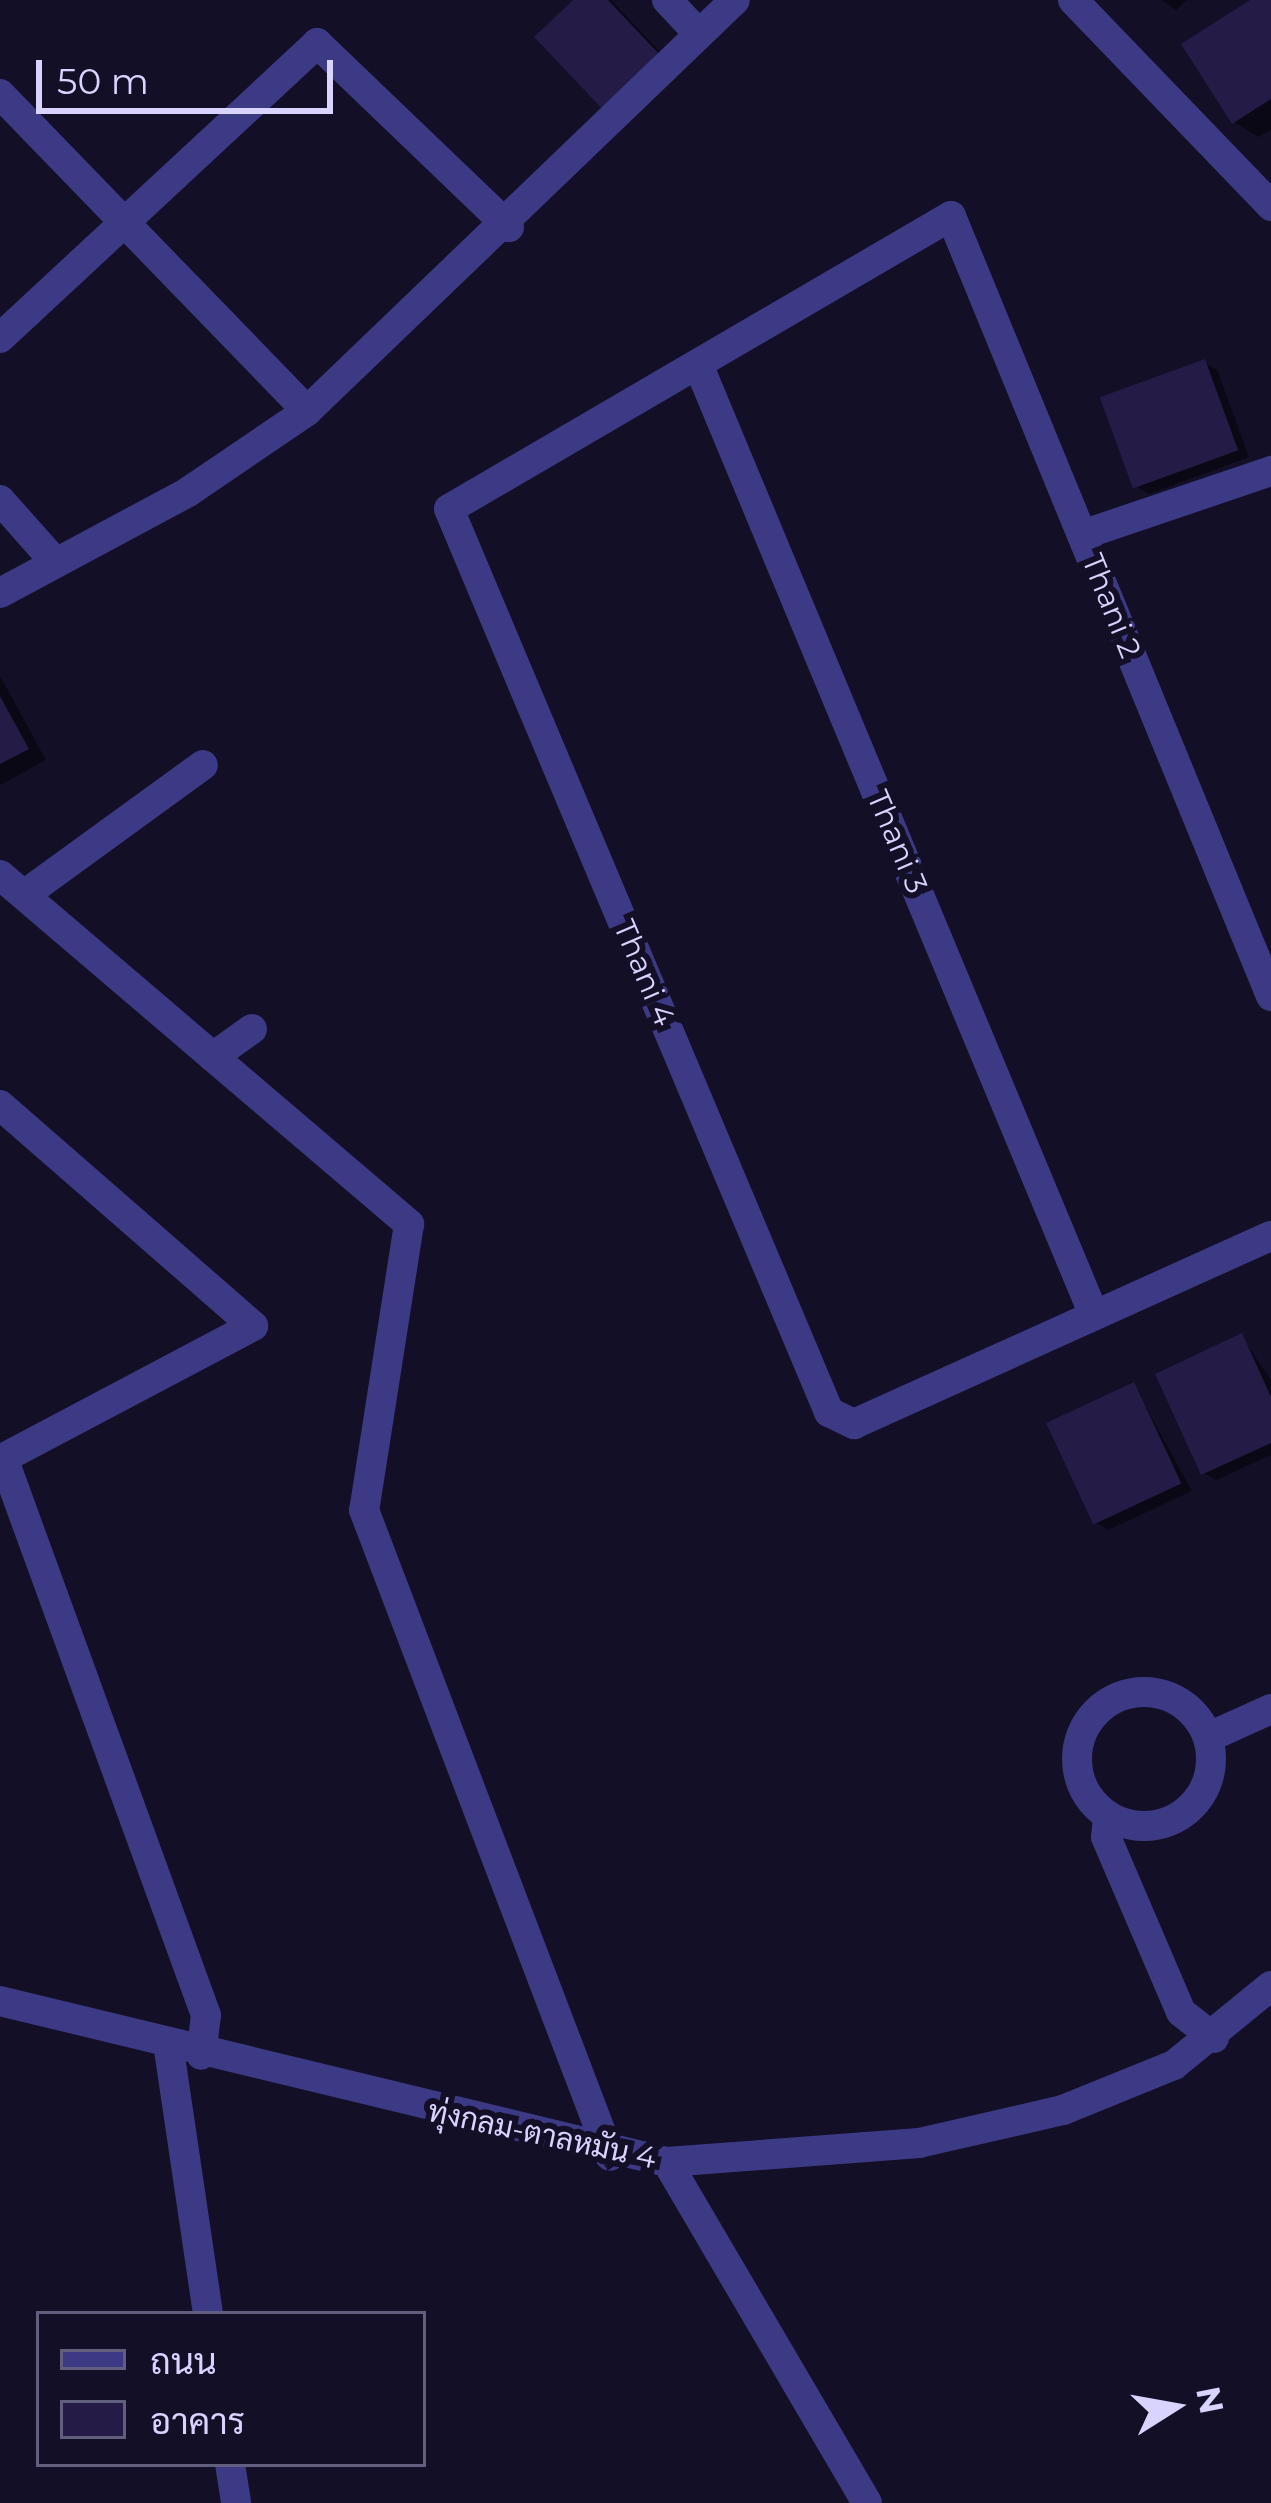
<!DOCTYPE html>
<meta charset="utf-8">
<style>
body{margin:0}
#map{position:relative;width:1271px;height:2503px;overflow:hidden;background:#130f26;font-family:Montserrat,Sarabun,sans-serif}
div>[style]{position:absolute}
.shadow>*{inset:0;background:#0007}
.building>*{inset:0;background:#241b47;transform-origin:0 0}
.minor>*{height:30px;margin:-15px;padding:0 15px;transform-origin:15px;border-radius:15px;background:#3d3a85}
.minor>.ring{margin:-15px;padding:0;box-sizing:content-box;background:none;border:30px solid #3d3a85;border-radius:50%}
span{translate:-50% -50%;white-space:nowrap;text-align:center;line-height:1.15;-webkit-text-stroke:12px #130f26;paint-order:stroke}
.street-label{font-size:30px;color:#d9d4ff}
.legend{position:absolute;left:36px;top:2311px;width:390px;height:156px;box-sizing:border-box;background:#130f26;border:3px solid #625e7d;margin:0;padding:15px 21px;list-style:none;font-size:36px;color:#d9d4ff}
.legend li{display:flex;align-items:center;gap:24px;height:60px}
.legend b{width:60px;border:3px solid #625e7d}
.north{position:absolute;left:1115px;top:2347px;width:120px;height:120px;-webkit-text-stroke:9px #130f26;paint-order:stroke;rotate:79deg;font-size:33px;font-weight:700;line-height:48px;text-align:center;color:#d9d4ff}
.north::after{content:'';display:block;margin:auto;width:42px;height:54px;background:#d9d4ff;clip-path:polygon(50% 0,100% 100%,50% 72%,0 100%)}
.scale{position:absolute;left:36px;top:60px;width:297px;height:54px;box-sizing:border-box;border:6px solid #d9d4ff;border-top:0;padding-left:15px;font-size:36px;line-height:42px;white-space:nowrap;color:#d9d4ff;-webkit-text-stroke:9px #130f26;paint-order:stroke}
</style>
<div id="map">
<div class="shadow">
<div style="clip-path:polygon(577px 0,611px 0,674px 67px)"></div>
<div style="clip-path:polygon(1162px 0,1187px 0,1176px 10px)"></div>
<div style="clip-path:polygon(1256px 0,1271px 0,1271px 130px,1259px 137px,1234px 122px)"></div>
<div style="clip-path:polygon(1204px 362px,1217px 370px,1249px 457px,1149px 494px,1137px 487px)"></div>
<div style="clip-path:polygon(0 676px,46px 760px,0 785px)"></div>
<div style="clip-path:polygon(1242px 1337px,1271px 1380px,1271px 1455px,1216px 1480px,1204px 1473px)"></div>
<div style="clip-path:polygon(1134px 1386px,1192px 1491px,1108px 1530px,1095px 1522px)"></div>
</div>
<div class="building">
<div style="clip-path:polygon(573px 0,608px 0,663px 58px,606px 113px,534px 37px)"></div>
<div style="clip-path:polygon(1250px 0,1271px 0,1271px 99px,1232px 124px,1181px 44px)"></div>
<div style="left:1205px;top:359px;width:97px;height:112px;rotate:70deg"></div>
<div style="clip-path:polygon(0 696px,29px 749px,0 764px)"></div>
<div style="clip-path:polygon(1242px 1333px,1271px 1397px,1271px 1443px,1201px 1475px,1155px 1374px)"></div>
<div style="left:1134px;top:1382px;width:112px;height:97px;rotate:65deg"></div>
</div>
<div class="minor">
<div style="left:667px;top:0;width:47px;rotate:46.7deg"></div>
<div style="left:1073px;top:0;width:286px;rotate:46.1deg"></div>
<div style="left:0;top:94px;width:441px;rotate:45.9deg"></div>
<div style="left:0;top:338px;width:433px;rotate:-42.9deg"></div>
<div style="left:317px;top:43px;width:266px;rotate:43.8deg"></div>
<div style="left:700px;top:369px;width:1025px;rotate:67.39deg"></div>
<div style="left:0;top:500px;width:83px;rotate:48.4deg"></div>
<div style="left:1082px;top:535px;width:200px;rotate:-18.7deg"></div>
<div style="left:0;top:593px;width:213px;rotate:-28.2deg"></div>
<div style="left:188px;top:492px;width:144px;rotate:-34.2deg"></div>
<div style="left:307px;top:411px;width:593px;rotate:-43.84deg"></div>
<div style="left:0;top:875px;width:538px;rotate:40.47deg"></div>
<div style="left:409px;top:1224px;width:290px;rotate:98.9deg"></div>
<div style="left:364px;top:1510px;width:691px;rotate:69.15deg"></div>
<div style="left:24px;top:895px;width:221px;rotate:-36deg"></div>
<div style="left:1271px;top:996px;width:843px;rotate:-112.31deg"></div>
<div style="left:951px;top:216px;width:581px;rotate:149.73deg"></div>
<div style="left:449px;top:509px;width:980px;rotate:67.18deg"></div>
<div style="left:829px;top:1412px;width:28px;rotate:26deg"></div>
<div style="left:854px;top:1424px;width:457px;rotate:-24.3deg"></div>
<div style="left:213px;top:1057px;width:48px;rotate:-35.7deg"></div>
<div style="left:0;top:1105px;width:336px;rotate:41.1deg"></div>
<div style="left:253px;top:1326px;width:286px;rotate:152.1deg"></div>
<div style="left:3px;top:1458px;width:593px;rotate:69.98deg"></div>
<div style="left:206px;top:2015px;width:40px;rotate:97.1deg"></div>
<div class="ring" style="left:1077px;top:1692px;width:104px;height:104px"></div>
<div style="left:1209px;top:1737px;width:68px;rotate:-24.3deg"></div>
<div style="left:1108px;top:1816px;width:21px;rotate:95deg"></div>
<div style="left:1106px;top:1837px;width:190px;rotate:66.8deg"></div>
<div style="left:1181px;top:2012px;width:42px;rotate:38.2deg"></div>
<div style="left:0;top:2001px;width:686px;rotate:13.57deg"></div>
<div style="left:667px;top:2162px;width:253px;rotate:-4.3deg"></div>
<div style="left:919px;top:2143px;width:148px;rotate:-12.9deg"></div>
<div style="left:1063px;top:2110px;width:120px;rotate:-22.1deg"></div>
<div style="left:1174px;top:2065px;width:125px;rotate:-39.2deg"></div>
<div style="left:168px;top:2043px;width:274px;rotate:81.6deg"></div>
<div style="left:667px;top:2162px;width:395px;rotate:59.6deg"></div>
<div style="left:230px;top:2464px;width:39px;rotate:81deg"></div>
</div>
<div class="street-label">
<span style="left:1111px;top:606px;rotate:68deg">Thani 2</span>
<span style="left:897px;top:842px;rotate:67deg">Thani 3</span>
<span style="left:644px;top:973px;rotate:67deg">Thani 4</span>
<span style="left:542px;top:2135px;rotate:12deg">ทุ่งกลม-ตาลหมัน 4</span>
</div>
<ul class="legend">
<li><b style="height:15px;background:#3d3a85"></b>ถนน</li>
<li><b style="height:33px;background:#241b47"></b>อาคาร</li>
</ul>
<div class="north">N</div>
<div class="scale">50 m</div>
</div>
